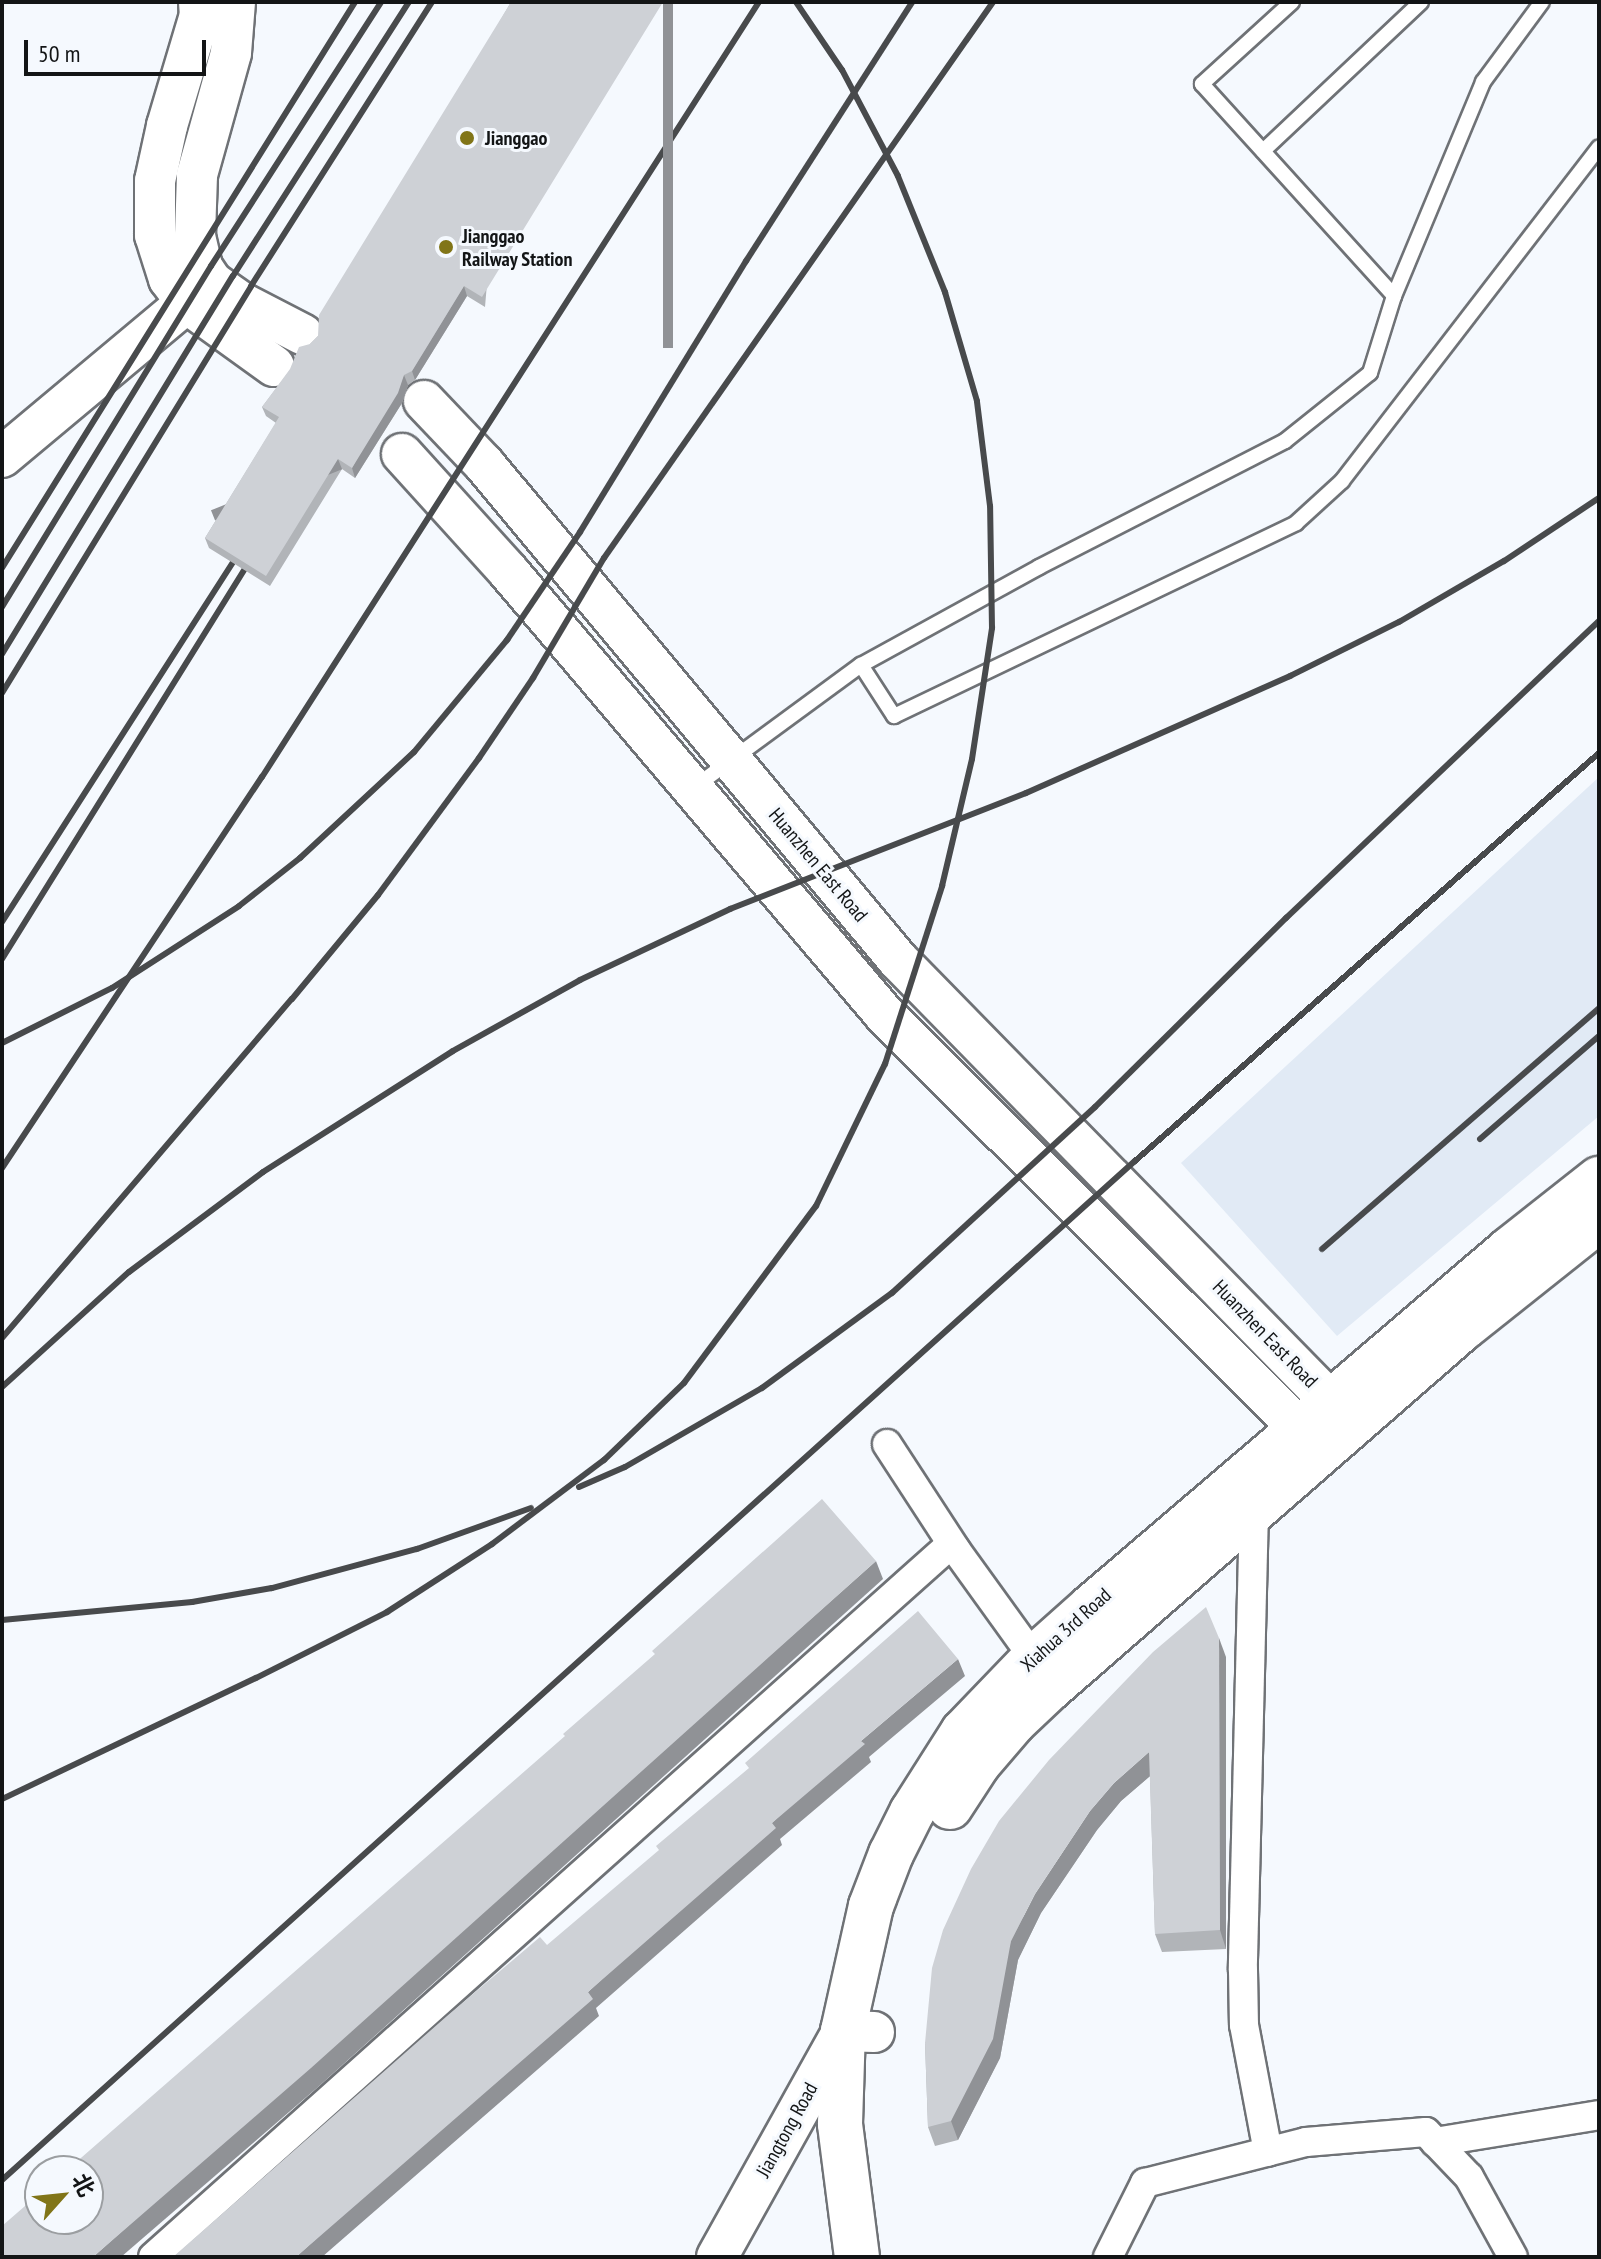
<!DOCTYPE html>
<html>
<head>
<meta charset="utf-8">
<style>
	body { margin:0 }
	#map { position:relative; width:1601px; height:2259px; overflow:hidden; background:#f5f9fe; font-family:"PT Sans Narrow","Noto Sans SC",sans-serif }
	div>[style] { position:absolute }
	.built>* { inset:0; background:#e1eaf5 }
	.roads { filter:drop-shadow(2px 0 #6f7276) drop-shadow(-2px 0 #6f7276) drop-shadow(0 2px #6f7276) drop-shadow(0 -2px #6f7276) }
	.lane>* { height:14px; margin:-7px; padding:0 7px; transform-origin:7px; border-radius:7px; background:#fff }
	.street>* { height:28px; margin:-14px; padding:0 14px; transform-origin:14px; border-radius:14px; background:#fff }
	.secondary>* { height:40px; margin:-20px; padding:0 20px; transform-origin:20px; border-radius:20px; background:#fff }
	.primary>* { height:44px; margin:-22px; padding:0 22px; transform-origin:22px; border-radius:22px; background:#fff }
	.rail>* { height:6px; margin:-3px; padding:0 3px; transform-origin:3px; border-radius:3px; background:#484a4c }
	.wall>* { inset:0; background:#b1b4b8 }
	.shaded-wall>* { inset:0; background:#909296; transform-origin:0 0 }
	.building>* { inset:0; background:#ced1d6 }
	.dots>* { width:22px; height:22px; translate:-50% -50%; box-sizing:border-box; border:4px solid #f5f9fe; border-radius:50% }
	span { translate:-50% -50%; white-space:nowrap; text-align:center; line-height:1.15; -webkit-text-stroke:6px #f5f9fe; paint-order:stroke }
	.poi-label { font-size:20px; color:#131516; font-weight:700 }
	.left { translate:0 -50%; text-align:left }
	.street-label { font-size:20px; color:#131516 }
	.frame { position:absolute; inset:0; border:4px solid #131516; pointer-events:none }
	.north { position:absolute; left:24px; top:2155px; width:80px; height:80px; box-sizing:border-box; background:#f5f9fe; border:2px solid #9b9ea1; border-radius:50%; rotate:63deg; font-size:22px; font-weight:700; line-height:32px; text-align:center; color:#131516 }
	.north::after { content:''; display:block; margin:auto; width:28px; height:36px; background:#817518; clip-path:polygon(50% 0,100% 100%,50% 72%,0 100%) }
	.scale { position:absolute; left:24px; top:40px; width:182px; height:36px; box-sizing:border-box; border:4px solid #131516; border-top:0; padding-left:10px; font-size:24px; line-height:28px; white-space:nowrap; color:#131516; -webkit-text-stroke:6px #f5f9fe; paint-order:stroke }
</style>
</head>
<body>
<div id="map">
	<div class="built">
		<i style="clip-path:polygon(1599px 777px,1599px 1116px,1337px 1336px,1181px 1163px)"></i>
	</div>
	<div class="roads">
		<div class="lane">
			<i style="left:1292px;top:2px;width:122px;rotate:137.7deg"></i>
			<i style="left:1202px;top:84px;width:286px;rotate:47.8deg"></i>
			<i style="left:1263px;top:151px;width:217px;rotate:-43.3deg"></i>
			<i style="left:861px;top:665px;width:61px;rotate:57.1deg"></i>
			<i style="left:894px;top:716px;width:446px;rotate:-25.6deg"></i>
			<i style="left:1296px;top:523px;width:62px;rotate:-42.4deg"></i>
			<i style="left:1342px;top:481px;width:421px;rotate:-52.4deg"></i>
			<i style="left:696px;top:786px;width:205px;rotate:-36.3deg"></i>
			<i style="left:861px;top:665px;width:203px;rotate:-28.8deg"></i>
			<i style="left:1039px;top:567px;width:276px;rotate:-27.1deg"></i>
			<i style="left:1285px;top:441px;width:109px;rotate:-38.7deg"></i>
			<i style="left:1370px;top:373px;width:81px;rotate:-72.7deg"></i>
			<i style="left:1394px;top:296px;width:232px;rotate:-67.4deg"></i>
			<i style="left:1483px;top:82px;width:99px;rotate:-53.6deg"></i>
		</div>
		<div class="street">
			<i style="left:887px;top:1444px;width:126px;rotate:56.9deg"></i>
			<i style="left:956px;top:1550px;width:133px;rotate:54.2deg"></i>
			<i style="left:1254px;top:1510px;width:460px;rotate:91.4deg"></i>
			<i style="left:1243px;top:1970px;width:55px;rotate:89deg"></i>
			<i style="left:1244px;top:2025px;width:129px;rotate:79.3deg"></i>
			<i style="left:1435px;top:2142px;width:166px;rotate:-9.3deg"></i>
			<i style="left:153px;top:2257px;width:1070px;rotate:-41.78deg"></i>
			<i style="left:1108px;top:2257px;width:83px;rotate:-63.4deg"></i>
			<i style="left:1145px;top:2183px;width:166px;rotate:-14.3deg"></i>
			<i style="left:1306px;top:2142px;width:120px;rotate:-4.8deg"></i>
			<i style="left:1426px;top:2132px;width:62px;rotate:46.3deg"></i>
			<i style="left:1469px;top:2177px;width:91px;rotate:61.2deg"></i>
		</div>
		<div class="secondary">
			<i style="left:199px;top:2px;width:13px;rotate:86deg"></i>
			<i style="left:200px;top:15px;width:116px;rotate:106.6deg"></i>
			<i style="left:167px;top:126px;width:56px;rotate:102.3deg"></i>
			<i style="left:155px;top:181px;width:54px;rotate:90deg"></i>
			<i style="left:155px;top:235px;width:46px;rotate:72.3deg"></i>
			<i style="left:169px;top:279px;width:31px;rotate:53deg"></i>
			<i style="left:188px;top:304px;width:106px;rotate:35.8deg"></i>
			<i style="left:235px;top:2px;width:51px;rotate:94.5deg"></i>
			<i style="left:231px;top:53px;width:127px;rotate:105.6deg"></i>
			<i style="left:197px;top:175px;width:61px;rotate:91.9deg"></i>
			<i style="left:195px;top:236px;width:32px;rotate:77deg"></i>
			<i style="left:202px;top:267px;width:18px;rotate:56deg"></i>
			<i style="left:212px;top:282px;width:37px;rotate:35deg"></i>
			<i style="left:242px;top:303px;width:68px;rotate:27.3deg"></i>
			<i style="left:402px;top:454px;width:158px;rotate:47.8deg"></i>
			<i style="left:508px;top:571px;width:582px;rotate:49.67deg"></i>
			<i style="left:885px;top:1015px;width:588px;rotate:44.93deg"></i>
			<i style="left:1301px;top:1430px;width:38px;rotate:11deg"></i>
			<i style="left:1338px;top:1437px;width:36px;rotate:-101deg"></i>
			<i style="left:1331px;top:1402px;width:619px;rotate:-134.41deg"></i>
			<i style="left:898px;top:960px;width:646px;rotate:-129.85deg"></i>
			<i style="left:484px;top:464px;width:87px;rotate:-133.6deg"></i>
			<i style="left:2px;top:457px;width:268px;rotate:-39.9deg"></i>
			<i style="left:717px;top:2257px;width:259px;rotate:-60.9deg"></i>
			<i style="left:843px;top:2031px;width:31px;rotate:2deg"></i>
		</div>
		<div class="primary">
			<i style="left:950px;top:1807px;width:51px;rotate:-56.9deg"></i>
			<i style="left:978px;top:1764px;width:55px;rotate:-49.4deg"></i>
			<i style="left:1014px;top:1722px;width:48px;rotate:-43.3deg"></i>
			<i style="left:1049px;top:1689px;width:549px;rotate:-41.09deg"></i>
			<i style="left:1463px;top:1328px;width:174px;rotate:-38.5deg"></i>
			<i style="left:857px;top:2257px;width:134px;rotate:-97.3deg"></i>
			<i style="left:840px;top:2124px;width:93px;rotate:-88.2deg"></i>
			<i style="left:843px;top:2031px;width:128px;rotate:-77.4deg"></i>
			<i style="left:871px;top:1906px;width:56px;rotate:-69deg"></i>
			<i style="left:891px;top:1854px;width:47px;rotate:-63.4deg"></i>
			<i style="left:912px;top:1812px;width:95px;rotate:-57.5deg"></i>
			<i style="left:963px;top:1732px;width:103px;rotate:-46.2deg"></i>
			<i style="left:1034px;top:1658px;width:76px;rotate:-41.8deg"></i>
			<i style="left:1091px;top:1607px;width:550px;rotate:-40.5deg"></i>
			<i style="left:1509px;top:1250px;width:115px;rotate:-38.3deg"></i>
		</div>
	</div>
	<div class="rail">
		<i style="left:2px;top:568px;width:667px;rotate:-58.05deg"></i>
		<i style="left:2px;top:607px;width:400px;rotate:-58.5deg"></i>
		<i style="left:211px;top:266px;width:314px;rotate:-57.2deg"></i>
		<i style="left:2px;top:654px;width:443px;rotate:-58.6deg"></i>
		<i style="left:233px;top:276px;width:326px;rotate:-57.3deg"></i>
		<i style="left:2px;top:693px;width:477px;rotate:-58.5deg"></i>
		<i style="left:251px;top:286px;width:337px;rotate:-57.5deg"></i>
		<i style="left:2px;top:922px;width:448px;rotate:-57.3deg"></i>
		<i style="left:2px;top:959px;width:482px;rotate:-58.1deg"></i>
		<i style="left:2px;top:1043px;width:123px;rotate:-26.6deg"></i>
		<i style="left:112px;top:988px;width:151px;rotate:-32.8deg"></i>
		<i style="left:239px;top:906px;width:78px;rotate:-38.2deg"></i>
		<i style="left:300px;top:858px;width:156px;rotate:-42.9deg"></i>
		<i style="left:414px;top:752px;width:146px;rotate:-50.3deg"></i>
		<i style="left:507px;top:640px;width:130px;rotate:-55.9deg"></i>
		<i style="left:580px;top:532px;width:318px;rotate:-58.5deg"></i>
		<i style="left:746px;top:261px;width:308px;rotate:-57.3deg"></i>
		<i style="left:1480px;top:1139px;width:157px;rotate:-40.9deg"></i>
		<i style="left:2px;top:1168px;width:470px;rotate:-56.4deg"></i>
		<i style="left:262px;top:777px;width:921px;rotate:-57.33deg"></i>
		<i style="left:1322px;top:1249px;width:367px;rotate:-41deg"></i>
		<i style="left:2px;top:1338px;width:446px;rotate:-49.5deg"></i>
		<i style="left:292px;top:999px;width:135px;rotate:-50.4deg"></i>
		<i style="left:378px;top:895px;width:170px;rotate:-53.6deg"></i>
		<i style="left:479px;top:758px;width:97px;rotate:-56deg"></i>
		<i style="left:533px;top:678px;width:139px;rotate:-59.4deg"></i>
		<i style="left:604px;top:558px;width:679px;rotate:-55.02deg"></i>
		<i style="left:2px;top:1387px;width:171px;rotate:-42.2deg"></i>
		<i style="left:129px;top:1272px;width:167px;rotate:-36.7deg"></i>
		<i style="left:263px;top:1172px;width:225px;rotate:-32.5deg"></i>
		<i style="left:453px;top:1051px;width:145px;rotate:-29.2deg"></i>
		<i style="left:580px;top:980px;width:166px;rotate:-25.3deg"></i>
		<i style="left:730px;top:909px;width:318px;rotate:-21.4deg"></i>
		<i style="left:1026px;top:793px;width:289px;rotate:-23.9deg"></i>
		<i style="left:1290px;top:676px;width:122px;rotate:-26.4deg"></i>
		<i style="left:1399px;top:622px;width:121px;rotate:-30.2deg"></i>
		<i style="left:1504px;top:561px;width:114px;rotate:-33.6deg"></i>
		<i style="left:579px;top:1487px;width:50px;rotate:-23.5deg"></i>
		<i style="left:625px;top:1467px;width:158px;rotate:-30deg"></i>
		<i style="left:762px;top:1388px;width:161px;rotate:-36.2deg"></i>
		<i style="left:892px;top:1293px;width:275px;rotate:-42.5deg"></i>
		<i style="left:1095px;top:1107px;width:269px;rotate:-44.7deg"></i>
		<i style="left:1286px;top:918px;width:431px;rotate:-43.5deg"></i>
		<i style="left:2px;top:1620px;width:191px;rotate:-5.4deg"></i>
		<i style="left:192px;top:1602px;width:81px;rotate:-9.9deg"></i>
		<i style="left:272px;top:1588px;width:150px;rotate:-15.1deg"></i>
		<i style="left:417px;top:1549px;width:121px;rotate:-19.8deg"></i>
		<i style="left:2px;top:1799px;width:281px;rotate:-25.5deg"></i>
		<i style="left:256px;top:1678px;width:147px;rotate:-26.7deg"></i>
		<i style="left:387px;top:1612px;width:125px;rotate:-32.9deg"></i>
		<i style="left:492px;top:1544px;width:140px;rotate:-36.9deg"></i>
		<i style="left:604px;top:1460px;width:111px;rotate:-43.9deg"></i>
		<i style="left:684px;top:1383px;width:221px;rotate:-53.3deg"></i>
		<i style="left:816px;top:1206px;width:158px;rotate:-64.1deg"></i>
		<i style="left:885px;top:1064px;width:187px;rotate:-72.2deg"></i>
		<i style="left:942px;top:886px;width:130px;rotate:-76.7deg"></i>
		<i style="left:972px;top:759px;width:133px;rotate:-81.3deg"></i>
		<i style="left:992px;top:628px;width:122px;rotate:-90.9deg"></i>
		<i style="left:990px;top:506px;width:106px;rotate:-97.1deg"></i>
		<i style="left:977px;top:401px;width:114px;rotate:-106.4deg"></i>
		<i style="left:945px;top:292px;width:125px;rotate:-112.1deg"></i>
		<i style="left:898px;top:176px;width:120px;rotate:-117.8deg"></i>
		<i style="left:842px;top:70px;width:82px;rotate:-124.1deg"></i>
		<i style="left:2px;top:2180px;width:1524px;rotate:-41.97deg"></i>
		<i style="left:1135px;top:1161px;width:618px;rotate:-41.33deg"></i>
	</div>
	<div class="wall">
		<i style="clip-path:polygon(511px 2px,485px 307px,467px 296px,415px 380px,408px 385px,402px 403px,355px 478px,342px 469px,270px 586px,209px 548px,205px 538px,276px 423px,266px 416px,262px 407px,310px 344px,318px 336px)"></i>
		<i style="clip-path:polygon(1226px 1657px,1226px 1949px,1162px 1952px,1155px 1934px,1150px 1776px,1121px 1801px,1097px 1830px,1041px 1913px,1018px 1960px,1000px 2058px,958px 2140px,935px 2146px,928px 2127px,925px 2043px)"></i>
	</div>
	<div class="shaded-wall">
		<i style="left:663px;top:2px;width:10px;height:346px"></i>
		<i style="clip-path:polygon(464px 286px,467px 296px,415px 380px,412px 371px)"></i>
		<i style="clip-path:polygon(404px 375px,408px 385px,402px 403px,355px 478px,352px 468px)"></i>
		<i style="left:338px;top:459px;width:11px;height:137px;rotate:68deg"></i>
		<i style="clip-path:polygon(876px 1561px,883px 1579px,318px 2087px,121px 2257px,93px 2257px)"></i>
		<i style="clip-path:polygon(1219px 1638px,1226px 1657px,1226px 1949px,1220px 1930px)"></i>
		<i style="clip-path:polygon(958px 1659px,965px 1676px,869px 1757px,871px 1762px,780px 1839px,782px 1845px,596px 2008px,599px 2016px,322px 2257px,296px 2257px,588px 1992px,861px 1741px)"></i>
		<i style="clip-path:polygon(1149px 1752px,1156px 1771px,1121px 1801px,1097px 1830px,1041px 1913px,1018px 1960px,1000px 2058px,958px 2140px,951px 2121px,1011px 1941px,1035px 1894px,1090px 1811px,1114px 1783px)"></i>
	</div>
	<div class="building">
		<i style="clip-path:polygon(511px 2px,663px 2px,482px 297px,464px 286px,412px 371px,404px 375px,398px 393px,352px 468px,338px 459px,266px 576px,205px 538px,279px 417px,262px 407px,290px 369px,299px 347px,310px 344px,318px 336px,319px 315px)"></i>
		<i style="clip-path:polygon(822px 1499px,876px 1561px,311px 2068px,93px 2257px,2px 2257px,2px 2226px,40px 2193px,40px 2219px,88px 2219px,88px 2171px,66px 2171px,565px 1736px,563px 1734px,655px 1654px,652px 1651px)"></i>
		<i style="clip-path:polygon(1206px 1607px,1219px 1638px,1220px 1930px,1155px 1934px,1149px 1752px,1114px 1783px,1090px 1811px,1035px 1894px,1011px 1941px,993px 2039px,951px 2121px,928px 2127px,925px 2043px,932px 1968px,943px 1930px,971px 1869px,999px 1821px,1049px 1760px,1153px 1652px)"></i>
		<i style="clip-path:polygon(918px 1611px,958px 1659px,861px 1741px,865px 1744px,772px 1823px,776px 1828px,588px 1992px,593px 1999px,296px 2257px,173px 2257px,447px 2016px,540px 1937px,547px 1945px,659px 1850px,656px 1846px,749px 1768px,745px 1763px)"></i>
	</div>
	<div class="dots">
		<i style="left:467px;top:138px;background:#817518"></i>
		<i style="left:446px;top:247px;background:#817518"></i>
	</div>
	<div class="poi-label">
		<span class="left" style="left:485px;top:138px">Jianggao</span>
		<span class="left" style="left:462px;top:248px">Jianggao<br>Railway Station</span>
	</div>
	<div class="street-label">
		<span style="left:818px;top:865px;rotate:50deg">Huanzhen East Road</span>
		<span style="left:1265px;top:1334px;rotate:46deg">Huanzhen East Road</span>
		<span style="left:1066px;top:1630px;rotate:-42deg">Xiahua 3rd Road</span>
		<span style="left:787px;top:2130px;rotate:-61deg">Jiangtong Road</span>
	</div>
	<div class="frame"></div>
	<div class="north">北</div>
	<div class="scale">50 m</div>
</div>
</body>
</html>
